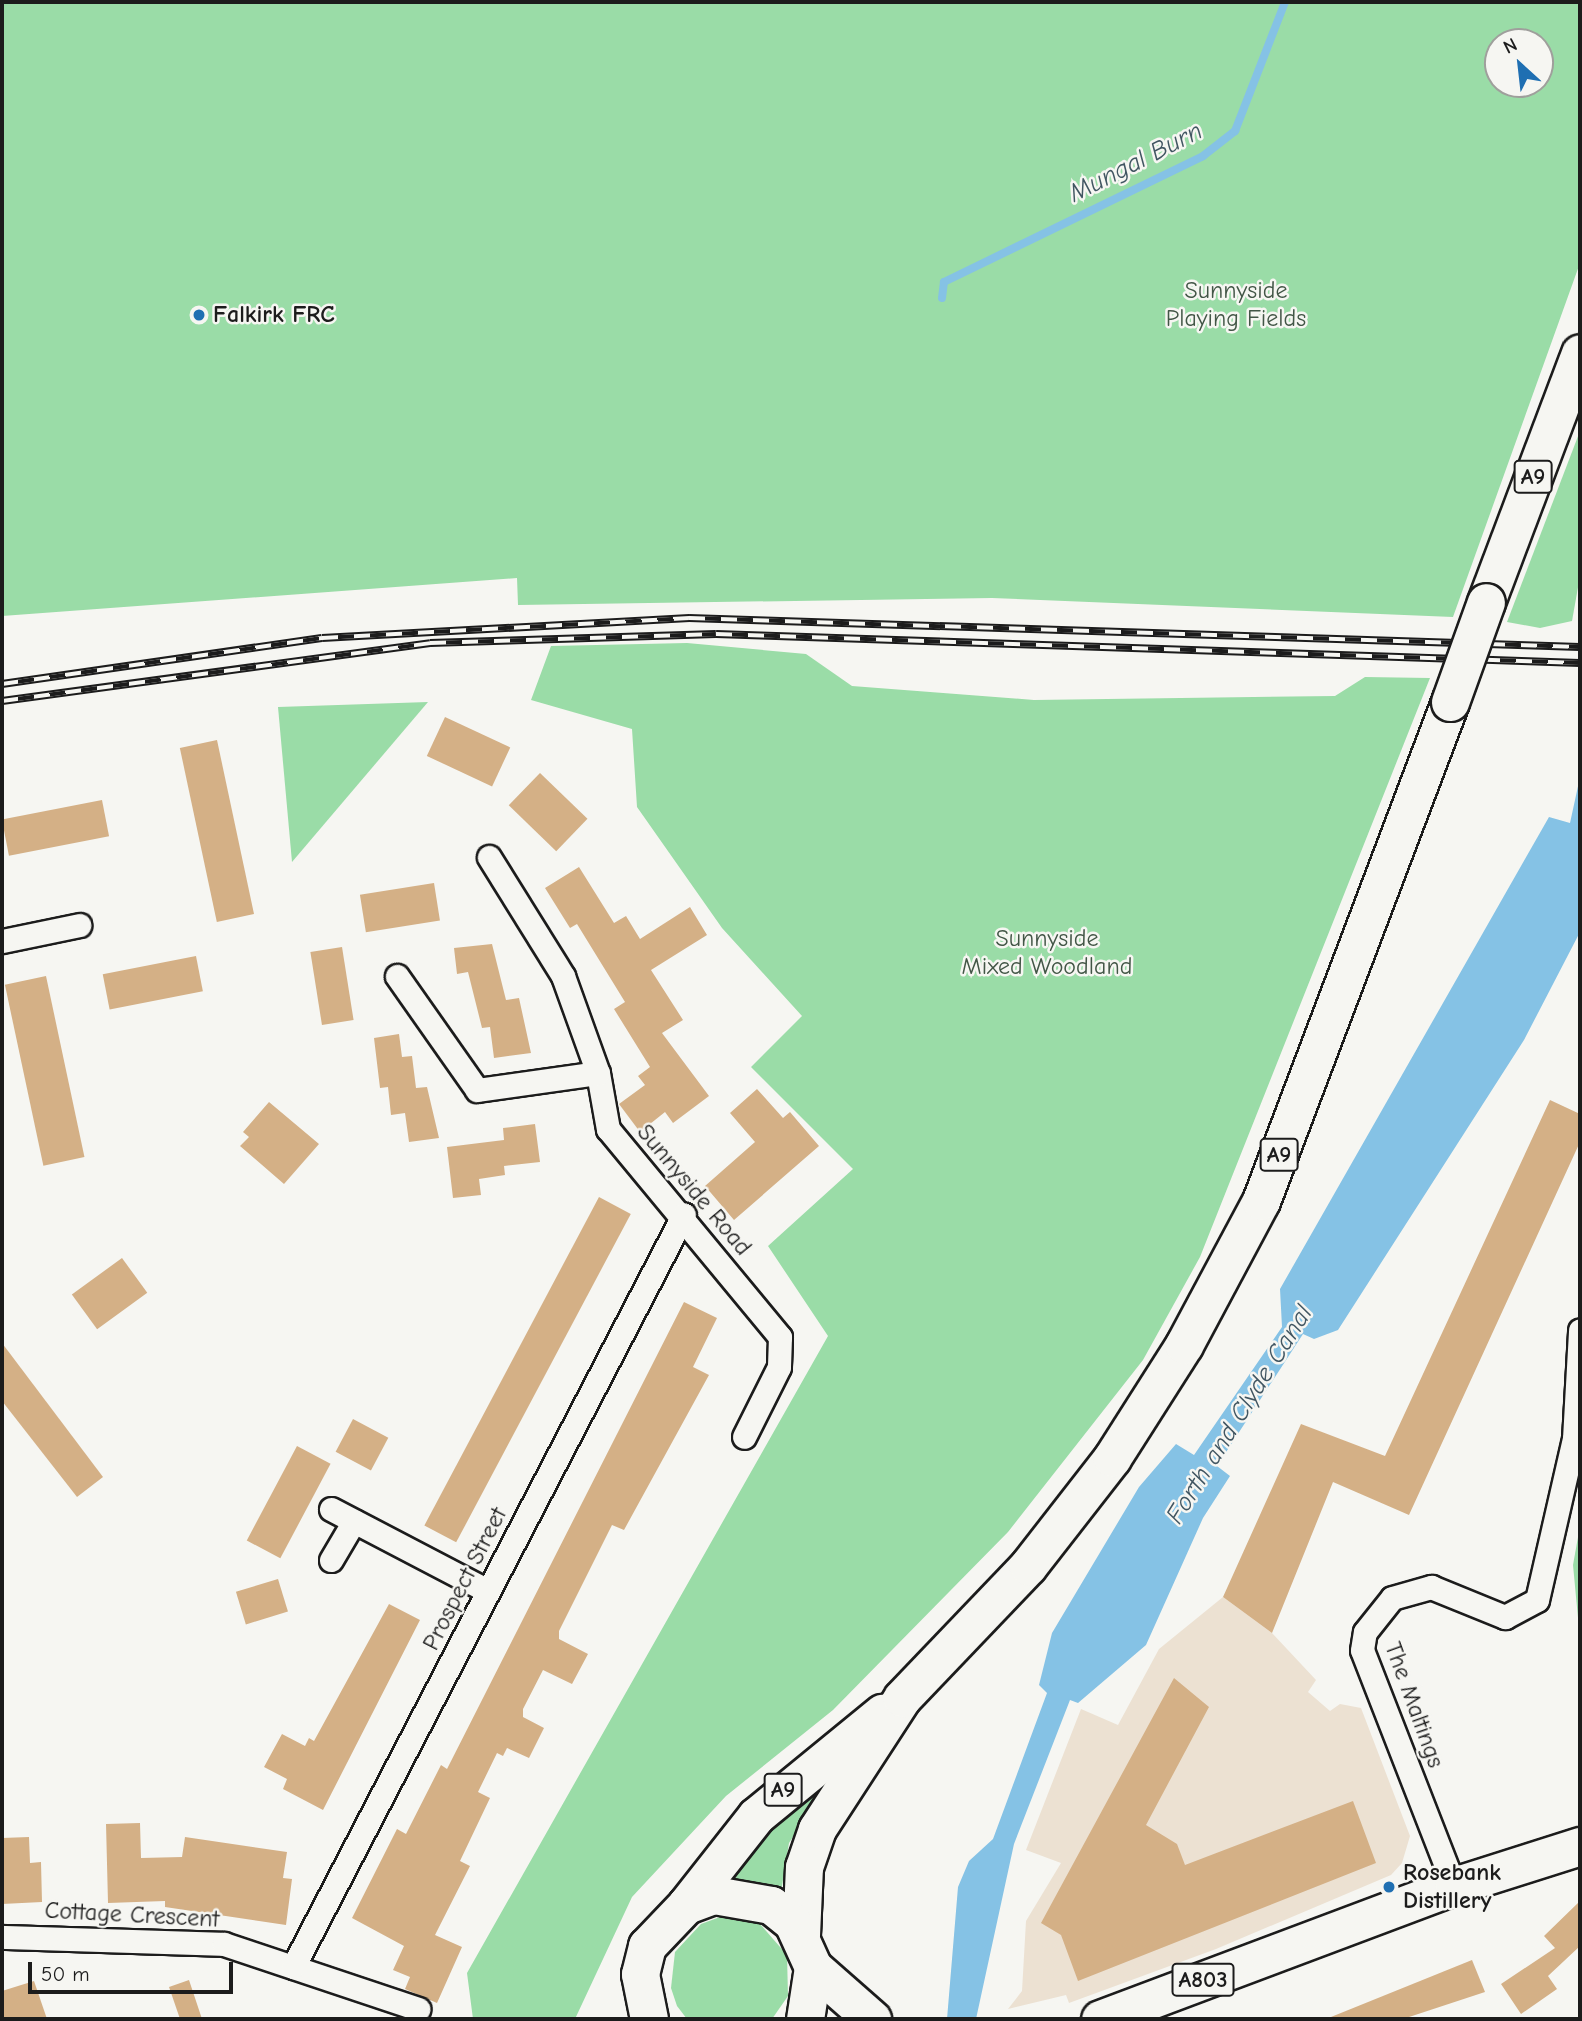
<!DOCTYPE html>
<html>
<head>
<meta charset="utf-8">
<style>
	body { margin:0 }
	#map { position:relative; width:1582px; height:2021px; overflow:hidden; background:#f6f6f2; font-family:"Comic Neue",sans-serif }
	div>[style] { position:absolute }
	.built>* { inset:0; background:#ece1d2 }
	.green>* { inset:0; background:#9adca7 }
	.water>* { inset:0; background:#85c2e5 }
	.stream>* { height:8px; margin:-4px; padding:0 4px; transform-origin:4px; border-radius:4px; background:#85c2e5 }
	.building>* { inset:0; background:#d4b086; transform-origin:0 0 }
	.roads { filter:drop-shadow(2px 0 #1c1c1c) drop-shadow(-2px 0 #1c1c1c) drop-shadow(0 2px #1c1c1c) drop-shadow(0 -2px #1c1c1c) }
	.minor>* { height:23px; margin:-11.5px; padding:0 11.5px; transform-origin:11.5px; border-radius:11.5px; background:#f6f6f2 }
	.primary>* { height:37px; margin:-18.5px; padding:0 18.5px; transform-origin:18.5px; border-radius:18.5px; background:#f6f6f2 }
	.rail>* { height:8px; margin-top:-4px; transform-origin:0; background:repeating-linear-gradient(90deg,#f6f6f2 0 16px,#1c1c1c 0 32px); box-sizing:border-box; border-block:2px solid #1c1c1c }
	.bridges { filter:drop-shadow(2px 0 #1c1c1c) drop-shadow(-2px 0 #1c1c1c) drop-shadow(0 2px #1c1c1c) drop-shadow(0 -2px #1c1c1c) }
	.primary-bridge>* { height:37px; margin:-18.5px; padding:0 18.5px; transform-origin:18.5px; border-radius:18.5px; background:#f6f6f2 }
	.dots>* { width:19px; height:19px; translate:-50% -50%; box-sizing:border-box; border:4px solid #f6f6f2; border-radius:50% }
	span { translate:-50% -50%; white-space:nowrap; text-align:center; line-height:1.15; -webkit-text-stroke:5px #f6f6f2; paint-order:stroke }
	.shield-label span { padding:2px 5px; background:#f6f6f2; border:2px solid; border-radius:5px; -webkit-text-stroke-width:0 }
	.shield-label { font-size:23px; color:#1c1c1c; font-weight:700 }
	.park-label { font-size:24px; color:#425646 }
	.poi-label { font-size:24px; color:#1c1c1c; font-weight:700 }
	.left { translate:0 -50%; text-align:left }
	.street-label { font-size:24px; color:#1c1c1c }
	.water-label { font-size:26px; color:#415662; font-style:italic }
	.frame { position:absolute; inset:0; border:4px solid #1c1c1c; pointer-events:none }
	.north { position:absolute; left:1484px; top:28px; width:70px; height:70px; box-sizing:border-box; background:#f6f6f2; border:2px solid #9f9f9c; border-radius:50%; rotate:333deg; font-size:19px; font-weight:700; line-height:28px; text-align:center; color:#1c1c1c }
	.north::after { content:''; display:block; margin:auto; width:24px; height:32px; background:#1f6fb2; clip-path:polygon(50% 0,100% 100%,50% 72%,0 100%) }
	.scale { position:absolute; left:28px; top:1962px; width:205px; height:32px; box-sizing:border-box; border:4px solid #1c1c1c; border-top:0; padding-left:9px; font-size:21px; line-height:24px; white-space:nowrap; color:#1c1c1c; -webkit-text-stroke:5px #f6f6f2; paint-order:stroke }
</style>
</head>
<body>
<div id="map">
	<div class="built">
		<i style="clip-path:polygon(1223px 1597px,1272px 1633px,1316px 1680px,1308px 1692px,1330px 1711px,1340px 1704px,1361px 1708px,1410px 1836px,1402px 1863px,1391px 1875px,1216px 1949px,1069px 2003px,1066px 1995px,1008px 2009px,1022px 1991px,1026px 1921px,1061px 1863px,1026px 1850px,1081px 1709px,1118px 1725px,1159px 1649px)"></i>
	</div>
	<div class="green">
		<i style="clip-path:polygon(evenodd,2px 2px,1580px 2px,1580px 263px,1453px 617px,992px 598px,518px 605px,517px 578px,2px 616px,2px 2px,1540px 42px,1540px 84px,1498px 84px,1498px 42px,1540px 42px)"></i>
		<i style="clip-path:polygon(1580px 431px,1580px 576px,1572px 621px,1540px 628px,1507px 622px)"></i>
		<i style="clip-path:polygon(687px 643px,806px 654px,852px 686px,1034px 700px,1335px 696px,1365px 677px,1430px 678px,1200px 1257px,1143px 1360px,1008px 1532px,833px 1710px,726px 1796px,632px 1897px,575px 2019px,473px 2019px,467px 1973px,828px 1336px,768px 1246px,853px 1169px,751px 1067px,802px 1016px,722px 928px,637px 807px,632px 729px,531px 700px,551px 646px)"></i>
		<i style="clip-path:polygon(428px 702px,292px 862px,278px 707px)"></i>
		<i style="clip-path:polygon(1580px 1526px,1580px 1639px,1573px 1565px)"></i>
		<i style="clip-path:polygon(836px 1770px,789px 1843px,781px 1892px,734px 1880px,749px 1847px)"></i>
		<i style="clip-path:polygon(720px 1917px,760px 1924px,787px 1955px,788px 1996px,772px 2019px,687px 2019px,677px 2006px,671px 1988px,675px 1952px,701px 1924px)"></i>
	</div>
	<div class="water">
		<i style="clip-path:polygon(1580px 777px,1580px 932px,1524px 1040px,1338px 1330px,1314px 1339px,1303px 1334px,1217px 1466px,1230px 1476px,1203px 1518px,1146px 1645px,1078px 1703px,1070px 1700px,1014px 1844px,976px 2019px,947px 2019px,958px 1887px,969px 1861px,993px 1839px,1047px 1693px,1039px 1685px,1052px 1633px,1139px 1487px,1176px 1444px,1194px 1455px,1282px 1327px,1280px 1289px,1549px 817px,1570px 823px)"></i>
	</div>
	<div class="stream">
		<i style="left:942px;top:298px;width:16px;rotate:-83deg"></i>
		<i style="left:944px;top:282px;width:288px;rotate:-25.9deg"></i>
		<i style="left:1203px;top:156px;width:41px;rotate:-38deg"></i>
		<i style="left:1235px;top:131px;width:138px;rotate:-68.8deg"></i>
	</div>
	<div class="building">
		<i style="left:445px;top:717px;width:72px;height:43px;rotate:25deg"></i>
		<i style="left:217px;top:740px;width:178px;height:38px;rotate:78deg"></i>
		<i style="left:540px;top:773px;width:66px;height:45px;rotate:44deg"></i>
		<i style="left:102px;top:800px;width:37px;height:102px;rotate:79deg"></i>
		<i style="clip-path:polygon(579px 867px,614px 923px,626px 916px,640px 939px,690px 907px,707px 935px,651px 970px,683px 1020px,662px 1033px,709px 1096px,673px 1123px,665px 1112px,640px 1132px,619px 1104px,645px 1085px,638px 1076px,650px 1067px,614px 1009px,625px 1002px,577px 924px,570px 928px,545px 888px)"></i>
		<i style="left:434px;top:883px;width:38px;height:75px;rotate:81deg"></i>
		<i style="clip-path:polygon(492px 944px,506px 1000px,519px 998px,531px 1053px,494px 1058px,490px 1027px,482px 1028px,468px 972px,457px 974px,454px 948px)"></i>
		<i style="left:342px;top:947px;width:74px;height:32px;rotate:81deg"></i>
		<i style="left:196px;top:956px;width:36px;height:95px;rotate:79deg"></i>
		<i style="left:46px;top:976px;width:185px;height:42px;rotate:78deg"></i>
		<i style="clip-path:polygon(399px 1034px,402px 1057px,412px 1056px,416px 1088px,427px 1087px,439px 1138px,409px 1142px,405px 1113px,391px 1115px,388px 1087px,380px 1088px,374px 1038px)"></i>
		<i style="clip-path:polygon(757px 1089px,783px 1118px,790px 1112px,819px 1146px,734px 1220px,705px 1186px,755px 1142px,730px 1113px)"></i>
		<i style="clip-path:polygon(1550px 1100px,1580px 1114px,1580px 1142px,1409px 1515px,1333px 1482px,1272px 1633px,1223px 1597px,1301px 1424px,1385px 1456px)"></i>
		<i style="clip-path:polygon(269px 1102px,319px 1144px,284px 1184px,240px 1146px,249px 1137px,243px 1132px)"></i>
		<i style="clip-path:polygon(535px 1124px,540px 1162px,504px 1166px,505px 1175px,479px 1179px,481px 1195px,453px 1198px,447px 1147px,504px 1140px,503px 1128px)"></i>
		<i style="left:599px;top:1197px;width:36px;height:372px;rotate:28deg"></i>
		<i style="left:122px;top:1258px;width:43px;height:62px;rotate:54deg"></i>
		<i style="clip-path:polygon(684px 1302px,717px 1318px,693px 1367px,709px 1375px,624px 1530px,612px 1525px,559px 1631px,559px 1639px,588px 1654px,572px 1684px,543px 1670px,523px 1709px,523px 1717px,544px 1728px,529px 1758px,507px 1748px,503px 1756px,497px 1753px,478px 1792px,490px 1798px,460px 1861px,470px 1866px,435px 1935px,462px 1947px,437px 2003px,405px 1989px,410px 1977px,393px 1970px,404px 1946px,352px 1918px,397px 1829px,406px 1834px,441px 1765px,447px 1769px)"></i>
		<i style="clip-path:polygon(2px 1343px,103px 1477px,77px 1497px,2px 1401px)"></i>
		<i style="left:353px;top:1419px;width:40px;height:37px;rotate:28deg"></i>
		<i style="left:297px;top:1446px;width:38px;height:107px;rotate:28deg"></i>
		<i style="left:278px;top:1579px;width:34px;height:44px;rotate:73deg"></i>
		<i style="clip-path:polygon(389px 1604px,420px 1620px,323px 1810px,283px 1789px,287px 1779px,264px 1767px,282px 1734px,305px 1746px,309px 1738px,314px 1741px)"></i>
		<i style="clip-path:polygon(1174px 1678px,1209px 1707px,1146px 1825px,1177px 1844px,1185px 1865px,1353px 1801px,1376px 1863px,1078px 1981px,1061px 1935px,1041px 1923px)"></i>
		<i style="clip-path:polygon(140px 1823px,141px 1858px,182px 1857px,185px 1837px,287px 1852px,283px 1878px,292px 1879px,286px 1925px,165px 1907px,165px 1901px,108px 1903px,106px 1824px)"></i>
		<i style="clip-path:polygon(29px 1837px,30px 1863px,41px 1862px,42px 1902px,2px 1904px,2px 1838px)"></i>
		<i style="clip-path:polygon(1580px 1901px,1580px 1946px,1548px 1976px,1557px 1989px,1521px 2014px,1501px 1984px,1555px 1948px,1544px 1936px)"></i>
		<i style="clip-path:polygon(1472px 1960px,1485px 1992px,1403px 2019px,1326px 2019px)"></i>
		<i style="clip-path:polygon(189px 1980px,202px 2019px,180px 2019px,169px 1987px)"></i>
		<i style="clip-path:polygon(34px 1981px,47px 2019px,2px 2019px,2px 1991px)"></i>
	</div>
	<div class="roads">
		<div class="minor">
			<i style="left:489px;top:857px;width:140px;rotate:58.1deg"></i>
			<i style="left:563px;top:976px;width:103px;rotate:70.2deg"></i>
			<i style="left:598px;top:1073px;width:57px;rotate:79.9deg"></i>
			<i style="left:608px;top:1129px;width:270px;rotate:50.4deg"></i>
			<i style="left:780px;top:1337px;width:30px;rotate:92deg"></i>
			<i style="left:779px;top:1367px;width:78px;rotate:116.6deg"></i>
			<i style="left:2px;top:941px;width:79px;rotate:-11.7deg"></i>
			<i style="left:397px;top:976px;width:139px;rotate:54.9deg"></i>
			<i style="left:477px;top:1090px;width:122px;rotate:-8deg"></i>
			<i style="left:331px;top:1509px;width:177px;rotate:27.6deg"></i>
			<i style="left:331px;top:1560px;width:45px;rotate:-59.5deg"></i>
			<i style="left:1454px;top:1886px;width:253px;rotate:-111.3deg"></i>
			<i style="left:1362px;top:1650px;width:18px;rotate:-81deg"></i>
			<i style="left:1365px;top:1632px;width:43px;rotate:-51.5deg"></i>
			<i style="left:1392px;top:1598px;width:41px;rotate:-15.8deg"></i>
			<i style="left:1431px;top:1587px;width:80px;rotate:22.1deg"></i>
			<i style="left:1505px;top:1617px;width:36px;rotate:-28deg"></i>
			<i style="left:1537px;top:1600px;width:165px;rotate:-77.1deg"></i>
			<i style="left:1574px;top:1439px;width:109px;rotate:-86.8deg"></i>
			<i style="left:2px;top:1937px;width:222px;rotate:1.8deg"></i>
			<i style="left:224px;top:1944px;width:205px;rotate:18.5deg"></i>
			<i style="left:293px;top:1967px;width:848px;rotate:-62.56deg"></i>
		</div>
		<div class="primary">
			<i style="left:1486px;top:602px;width:266px;rotate:-69.3deg"></i>
			<i style="left:686px;top:1905px;width:113px;rotate:-51.8deg"></i>
			<i style="left:756px;top:1816px;width:163px;rotate:-39.3deg"></i>
			<i style="left:801px;top:1935px;width:68px;rotate:-87.5deg"></i>
			<i style="left:804px;top:1867px;width:40px;rotate:-71.1deg"></i>
			<i style="left:817px;top:1829px;width:156px;rotate:-57deg"></i>
			<i style="left:902px;top:1698px;width:182px;rotate:-46.3deg"></i>
			<i style="left:1028px;top:1566px;width:137px;rotate:-52.1deg"></i>
			<i style="left:1112px;top:1458px;width:134px;rotate:-57.5deg"></i>
			<i style="left:1184px;top:1345px;width:163px;rotate:-61.9deg"></i>
			<i style="left:1261px;top:1201px;width:534px;rotate:-69.26deg"></i>
			<i style="left:813px;top:1967px;width:79px;rotate:41.4deg"></i>
			<i style="left:649px;top:2019px;width:46px;rotate:-101.3deg"></i>
			<i style="left:640px;top:1974px;width:29px;rotate:-76deg"></i>
			<i style="left:647px;top:1946px;width:57px;rotate:-46.4deg"></i>
			<i style="left:686px;top:1905px;width:30px;rotate:-20deg"></i>
			<i style="left:714px;top:1895px;width:58px;rotate:10deg"></i>
			<i style="left:771px;top:1905px;width:28px;rotate:39deg"></i>
			<i style="left:793px;top:1923px;width:48px;rotate:65.6deg"></i>
			<i style="left:813px;top:1967px;width:53px;rotate:98.7deg"></i>
			<i style="left:1100px;top:2019px;width:378px;rotate:-20.6deg"></i>
			<i style="left:1454px;top:1886px;width:132px;rotate:-17.6deg"></i>
		</div>
	</div>
	<div class="rail">
		<i style="left:2px;top:684px;width:323px;rotate:-8.2deg"></i>
		<i style="left:322px;top:638px;width:368px;rotate:-3.1deg"></i>
		<i style="left:689px;top:618px;width:891px;rotate:1.86deg"></i>
		<i style="left:2px;top:701px;width:432px;rotate:-7.7deg"></i>
		<i style="left:430px;top:643px;width:286px;rotate:-1.8deg"></i>
		<i style="left:716px;top:634px;width:864px;rotate:1.92deg"></i>
	</div>
	<div class="bridges">
		<div class="primary-bridge">
			<i style="left:1450px;top:702px;width:106px;rotate:-70.2deg"></i>
		</div>
	</div>
	<div class="dots">
		<i style="left:199px;top:315px;background:#1f6fb2"></i>
		<i style="left:1389px;top:1887px;background:#1f6fb2"></i>
	</div>
	<div class="shield-label">
		<span style="left:1533px;top:477px">A9</span>
		<span style="left:1279px;top:1155px">A9</span>
		<span style="left:783px;top:1790px">A9</span>
		<span style="left:1203px;top:1980px">A803</span>
	</div>
	<div class="park-label">
		<span style="left:1236px;top:305px">Sunnyside<br>Playing Fields</span>
		<span style="left:1047px;top:953px">Sunnyside<br>Mixed Woodland</span>
	</div>
	<div class="poi-label">
		<span class="left" style="left:213px;top:315px">Falkirk FRC</span>
		<span class="left" style="left:1403px;top:1887px">Rosebank<br>Distillery</span>
	</div>
	<div class="street-label">
		<span style="left:694px;top:1190px;rotate:50deg">Sunnyside Road</span>
		<span style="left:465px;top:1579px;rotate:-63deg">Prospect Street</span>
		<span style="left:1414px;top:1705px;rotate:70deg">The Maltings</span>
		<span style="left:132px;top:1915px;rotate:3deg">Cottage Crescent</span>
	</div>
	<div class="water-label">
		<span style="left:1136px;top:163px;rotate:-27deg">Mungal Burn</span>
		<span style="left:1240px;top:1415px;rotate:-58deg">Forth and Clyde Canal</span>
	</div>
	<div class="frame"></div>
	<div class="north">N</div>
	<div class="scale">50 m</div>
</div>
</body>
</html>
